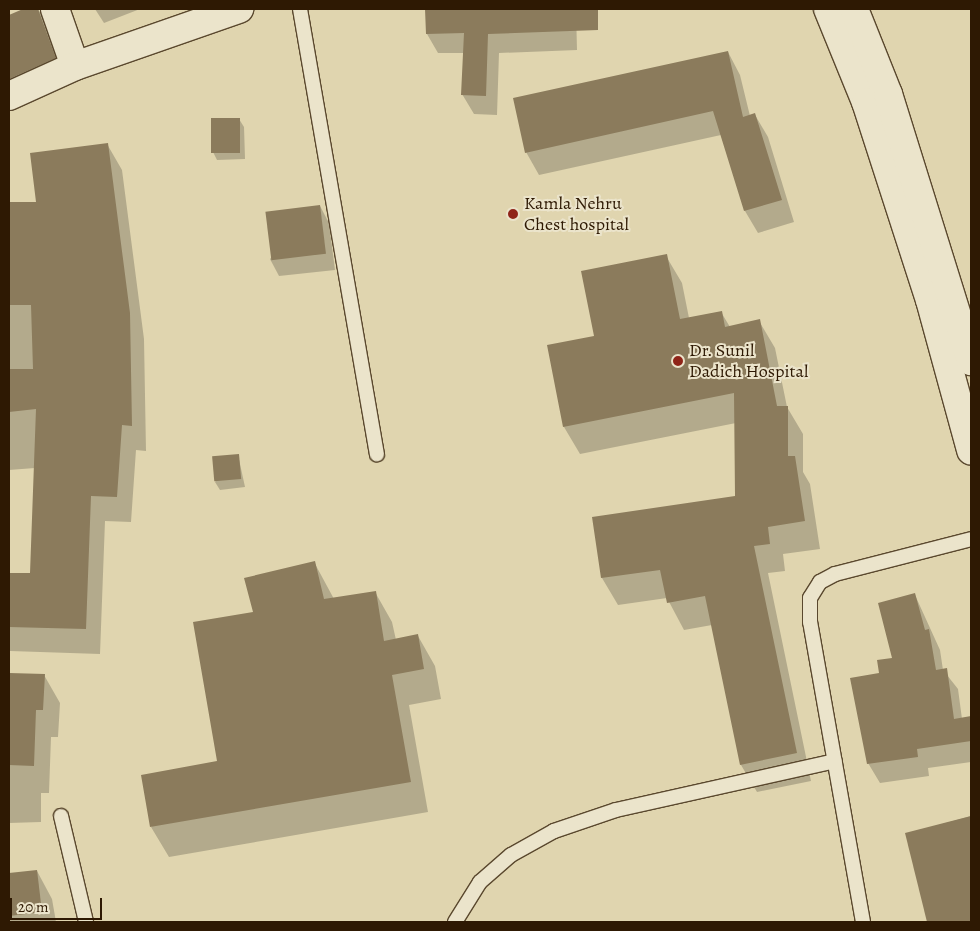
<!DOCTYPE html>
<html>
<head>
<meta charset="utf-8">
<style>
	body { margin:0 }
	#map { position:relative; width:980px; height:931px; overflow:hidden; background:#e0d5af; font-family:Alegreya,serif }
	div>[style] { position:absolute }
	.shadow>* { inset:0; background:#0003 }
	.building>* { inset:0; background:#8b7b5c; transform-origin:0 0 }
	.roads { filter:drop-shadow(1px 0 #5a482e) drop-shadow(-1px 0 #5a482e) drop-shadow(0 1px #5a482e) drop-shadow(0 -1px #5a482e) }
	.service>* { height:14px; margin:-7px; padding:0 7px; transform-origin:7px; border-radius:7px; background:#ebe4cb }
	.minor>* { height:28px; margin:-14px; padding:0 14px; transform-origin:14px; border-radius:14px; background:#ebe4cb }
	.tertiary>* { height:28px; margin:-14px; padding:0 14px; transform-origin:14px; border-radius:14px; background:#ebe4cb }
	.dots>* { width:14px; height:14px; translate:-50% -50%; box-sizing:border-box; border:2px solid #ebe4cb; border-radius:50% }
	span { translate:-50% -50%; white-space:nowrap; text-align:center; line-height:1.15; -webkit-text-stroke:4px #ebe4cb; paint-order:stroke }
	.poi-label { font-size:18px; color:#2e1903 }
	.left { translate:0 -50%; text-align:left }
	.frame { position:absolute; inset:0; border:10px solid #2e1903; pointer-events:none }
	.scale { position:absolute; left:10px; top:898px; width:92px; height:22px; box-sizing:border-box; border:2px solid #2e1903; border-top:0; padding-left:6px; font-size:15px; line-height:18px; white-space:nowrap; color:#2e1903; -webkit-text-stroke:4px #ebe4cb; paint-order:stroke }
</style>
</head>
<body>
<div id="map">
	<div class="shadow">
		<i style="clip-path:polygon(26px 9px,38px 9px,47px 24px,66px 78px,9px 104px,9px 16px)"></i>
		<i style="clip-path:polygon(95px 9px,140px 9px,104px 23px)"></i>
		<i style="clip-path:polygon(426px 9px,576px 9px,577px 50px,499px 53px,497px 115px,474px 114px,462px 94px,464px 53px,438px 53px,427px 34px)"></i>
		<i style="clip-path:polygon(728px 52px,740px 75px,750px 116px,755px 115px,768px 137px,794px 222px,758px 233px,745px 211px,721px 135px,539px 175px,526px 152px)"></i>
		<i style="clip-path:polygon(239px 119px,244px 127px,245px 159px,217px 160px,213px 152px)"></i>
		<i style="clip-path:polygon(107px 144px,122px 170px,144px 339px,146px 451px,136px 450px,131px 522px,105px 521px,100px 654px,10px 651px,9px 574px,31px 575px,35px 468px,9px 470px,9px 202px,37px 203px)"></i>
		<i style="clip-path:polygon(320px 206px,329px 223px,335px 270px,279px 276px,270px 259px)"></i>
		<i style="clip-path:polygon(666px 256px,682px 283px,689px 318px,721px 312px,730px 327px,759px 321px,775px 348px,787px 407px,803px 434px,803px 472px,810px 484px,820px 549px,783px 554px,785px 571px,768px 573px,811px 781px,757px 792px,741px 765px,712px 625px,684px 630px,667px 598px,618px 605px,602px 578px,594px 518px,737px 497px,736px 423px,580px 454px,564px 427px,548px 346px,595px 337px)"></i>
		<i style="clip-path:polygon(238px 455px,245px 487px,220px 490px,215px 482px)"></i>
		<i style="clip-path:polygon(314px 562px,334px 599px,375px 592px,392px 622px,396px 640px,418px 636px,435px 666px,441px 699px,409px 705px,428px 812px,169px 857px,151px 827px,219px 762px,254px 613px)"></i>
		<i style="clip-path:polygon(915px 595px,940px 650px,943px 670px,958px 689px,962px 719px,971px 717px,971px 762px,928px 768px,929px 776px,880px 783px,868px 763px,880px 674px,894px 659px)"></i>
		<i style="clip-path:polygon(9px 674px,44px 675px,60px 703px,58px 737px,51px 737px,49px 793px,41px 793px,41px 822px,9px 823px)"></i>
		<i style="clip-path:polygon(971px 816px,971px 922px,928px 922px,907px 834px)"></i>
		<i style="clip-path:polygon(37px 871px,52px 899px,56px 922px,9px 922px,9px 874px)"></i>
	</div>
	<div class="building">
		<i style="clip-path:polygon(23px 9px,38px 9px,56px 58px,9px 79px,9px 15px)"></i>
		<i style="clip-path:polygon(425px 9px,598px 9px,598px 30px,488px 34px,486px 96px,461px 95px,464px 33px,426px 34px)"></i>
		<i style="clip-path:polygon(728px 51px,743px 117px,755px 113px,782px 200px,744px 211px,713px 111px,525px 153px,513px 98px)"></i>
		<i style="left:211px;top:118px;width:29px;height:35px"></i>
		<i style="clip-path:polygon(108px 143px,130px 313px,132px 426px,122px 425px,117px 497px,91px 496px,86px 629px,9px 627px,9px 573px,30px 573px,36px 409px,9px 412px,9px 369px,33px 369px,31px 305px,9px 305px,9px 202px,36px 202px,30px 153px)"></i>
		<i style="left:320px;top:205px;width:49px;height:55px;rotate:83deg"></i>
		<i style="clip-path:polygon(667px 254px,680px 319px,722px 311px,725px 327px,760px 319px,777px 406px,788px 406px,788px 456px,795px 456px,805px 521px,768px 527px,770px 544px,754px 546px,797px 753px,740px 765px,705px 596px,667px 603px,660px 570px,601px 578px,592px 517px,735px 496px,734px 393px,563px 427px,547px 345px,594px 336px,581px 271px)"></i>
		<i style="left:239px;top:454px;width:25px;height:27px;rotate:85deg"></i>
		<i style="clip-path:polygon(315px 561px,324px 599px,376px 591px,384px 641px,418px 634px,424px 669px,392px 675px,411px 782px,150px 827px,141px 775px,217px 761px,193px 622px,253px 612px,244px 578px)"></i>
		<i style="clip-path:polygon(915px 593px,925px 630px,929px 629px,936px 670px,947px 668px,954px 719px,971px 716px,971px 741px,917px 749px,918px 757px,867px 764px,850px 678px,879px 673px,877px 660px,892px 658px,878px 603px)"></i>
		<i style="clip-path:polygon(9px 673px,45px 674px,43px 710px,36px 710px,34px 766px,9px 765px)"></i>
		<i style="clip-path:polygon(971px 816px,971px 922px,927px 922px,905px 833px)"></i>
		<i style="clip-path:polygon(37px 870px,42px 912px,9px 916px,9px 873px)"></i>
	</div>
	<div class="roads">
		<div class="service">
			<i style="left:300px;top:9px;width:452px;rotate:80.2deg"></i>
			<i style="left:61px;top:816px;width:109px;rotate:76.7deg"></i>
			<i style="left:455px;top:922px;width:47px;rotate:-58deg"></i>
			<i style="left:480px;top:882px;width:41px;rotate:-41.1deg"></i>
			<i style="left:511px;top:855px;width:49px;rotate:-29.2deg"></i>
			<i style="left:554px;top:831px;width:65px;rotate:-18.7deg"></i>
			<i style="left:616px;top:810px;width:224px;rotate:-12.6deg"></i>
			<i style="left:863px;top:922px;width:305px;rotate:-100deg"></i>
			<i style="left:810px;top:622px;width:24px;rotate:-90deg"></i>
			<i style="left:810px;top:598px;width:19px;rotate:-58deg"></i>
			<i style="left:820px;top:582px;width:17px;rotate:-28deg"></i>
			<i style="left:835px;top:574px;width:140px;rotate:-14.4deg"></i>
		</div>
		<div class="minor">
			<i style="left:55px;top:9px;width:60px;rotate:70.7deg"></i>
			<i style="left:9px;top:96px;width:72px;rotate:-24.4deg"></i>
			<i style="left:75px;top:66px;width:174px;rotate:-19.2deg"></i>
		</div>
		<div class="tertiary">
			<i style="left:828px;top:9px;width:100px;rotate:67.8deg"></i>
			<i style="left:866px;top:102px;width:208px;rotate:72.1deg"></i>
			<i style="left:930px;top:300px;width:156px;rotate:74.7deg"></i>
			<i style="left:854px;top:9px;width:92px;rotate:68.2deg"></i>
			<i style="left:888px;top:94px;width:280px;rotate:72.7deg"></i>
		</div>
	</div>
	<div class="dots">
		<i style="left:513px;top:214px;background:#8f2418"></i>
		<i style="left:678px;top:361px;background:#8f2418"></i>
	</div>
	<div class="poi-label">
		<span class="left" style="left:524px;top:214px">Kamla Nehru<br>Chest hospital</span>
		<span class="left" style="left:689px;top:361px">Dr. Sunil<br>Dadich Hospital</span>
	</div>
	<div class="frame"></div>
	<div class="scale">20 m</div>
</div>
</body>
</html>
